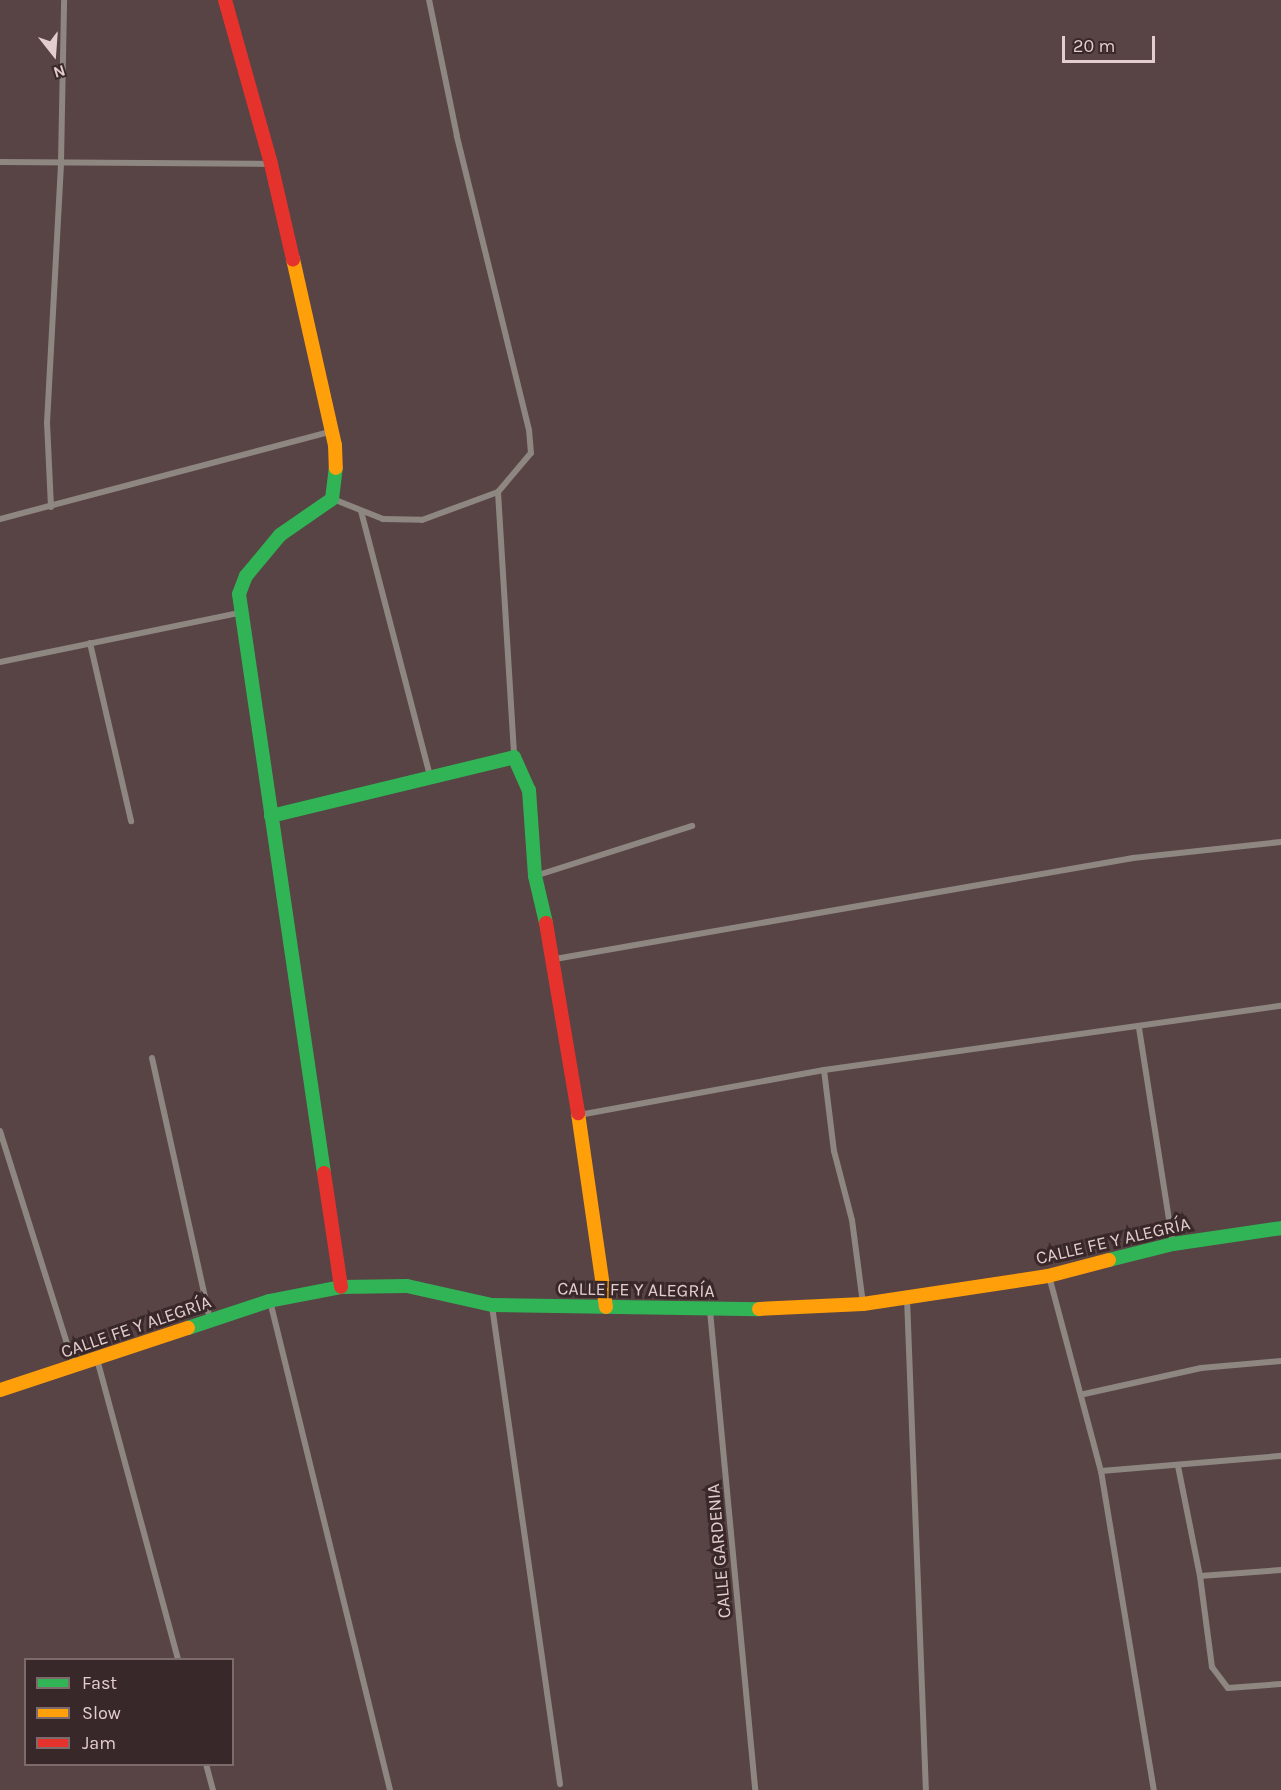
<!DOCTYPE html>
<html>
<head>
<meta charset="utf-8">
<style>
	body { margin:0 }
	#map { position:relative; width:1281px; height:1790px; overflow:hidden; background:#584345; font-family:Karla,sans-serif }
	div>[style] { position:absolute }
	.street>* { height:6px; margin:-3px; padding:0 3px; transform-origin:3px; border-radius:3px; background:#8e8680 }
	.fast>* { height:14px; margin:-7px; padding:0 7px; transform-origin:7px; border-radius:7px; background:#30b455 }
	.slow>* { height:14px; margin:-7px; padding:0 7px; transform-origin:7px; border-radius:7px; background:#ff9f0a }
	.jam>* { height:14px; margin:-7px; padding:0 7px; transform-origin:7px; border-radius:7px; background:#e5322d }
	span { translate:-50% -50%; white-space:nowrap; text-align:center; line-height:1.15; -webkit-text-stroke:6px #392829; paint-order:stroke }
	.street-label { font-size:18px; color:#e4cdce }
	.legend { position:absolute; left:24px; top:1658px; width:210px; height:108px; box-sizing:border-box; background:#392829; border:2px solid #7d6a6b; margin:0; padding:8px 10px; list-style:none; font-size:18px; color:#e4cdce }
	.legend li { display:flex; align-items:center; gap:12px; height:30px }
	.legend b { width:30px; border:2px solid #7d6a6b }
	.north { position:absolute; left:24px; top:24px; width:60px; height:60px; -webkit-text-stroke:4px #392829; paint-order:stroke; rotate:163deg; font-size:16px; font-weight:700; line-height:24px; text-align:center; color:#e4cdce }
	.north::after { content:''; display:block; margin:auto; width:21px; height:27px; background:#e4cdce; clip-path:polygon(50% 0,100% 100%,50% 72%,0 100%) }
	.scale { position:absolute; left:1062px; top:36px; width:93px; height:27px; box-sizing:border-box; border:3px solid #e4cdce; border-top:0; padding-left:8px; font-size:18px; line-height:21px; white-space:nowrap; color:#e4cdce; -webkit-text-stroke:4px #392829; paint-order:stroke }
</style>
</head>
<body>
<div id="map">
	<div class="street">
		<i style="left:0;top:162px;width:270px;rotate:0.4deg"></i>
		<i style="left:498px;top:492px;width:265px;rotate:86.5deg"></i>
		<i style="left:333px;top:499px;width:54px;rotate:21.8deg"></i>
		<i style="left:383px;top:519px;width:39px;rotate:1deg"></i>
		<i style="left:422px;top:520px;width:81px;rotate:-20.2deg"></i>
		<i style="left:498px;top:492px;width:51px;rotate:-49.8deg"></i>
		<i style="left:531px;top:453px;width:23px;rotate:-95deg"></i>
		<i style="left:529px;top:430px;width:303px;rotate:-103.8deg"></i>
		<i style="left:457px;top:136px;width:139px;rotate:-101.6deg"></i>
		<i style="left:51px;top:507px;width:84px;rotate:-92.7deg"></i>
		<i style="left:47px;top:423px;width:261px;rotate:-86.9deg"></i>
		<i style="left:61px;top:162px;width:162px;rotate:-88.9deg"></i>
		<i style="left:361px;top:511px;width:274px;rotate:75.4deg"></i>
		<i style="left:0;top:519px;width:341px;rotate:-14.8deg"></i>
		<i style="left:90px;top:643px;width:183px;rotate:77deg"></i>
		<i style="left:0;top:662px;width:243px;rotate:-11.6deg"></i>
		<i style="left:535px;top:876px;width:165px;rotate:-17.7deg"></i>
		<i style="left:555px;top:959px;width:587px;rotate:-9.91deg"></i>
		<i style="left:1133px;top:858px;width:149px;rotate:-6.2deg"></i>
		<i style="left:1139px;top:1028px;width:219px;rotate:81.1deg"></i>
		<i style="left:152px;top:1058px;width:268px;rotate:77.5deg"></i>
		<i style="left:824px;top:1070px;width:82px;rotate:83deg"></i>
		<i style="left:834px;top:1151px;width:71px;rotate:75.4deg"></i>
		<i style="left:852px;top:1220px;width:84px;rotate:82.5deg"></i>
		<i style="left:579px;top:1115px;width:249px;rotate:-10.4deg"></i>
		<i style="left:824px;top:1070px;width:461px;rotate:-8deg"></i>
		<i style="left:0;top:1131px;width:246px;rotate:72.5deg"></i>
		<i style="left:1049px;top:1276px;width:202px;rotate:75.1deg"></i>
		<i style="left:1101px;top:1471px;width:181px;rotate:-4.8deg"></i>
		<i style="left:907px;top:1298px;width:492px;rotate:87.8deg"></i>
		<i style="left:270px;top:1301px;width:504px;rotate:76.21deg"></i>
		<i style="left:492px;top:1306px;width:483px;rotate:81.9deg"></i>
		<i style="left:710px;top:1311px;width:481px;rotate:84.6deg"></i>
		<i style="left:97px;top:1359px;width:312px;rotate:74.9deg"></i>
		<i style="left:1084px;top:1394px;width:120px;rotate:-12.5deg"></i>
		<i style="left:1201px;top:1368px;width:80px;rotate:-5deg"></i>
		<i style="left:1178px;top:1466px;width:112px;rotate:78.7deg"></i>
		<i style="left:1200px;top:1576px;width:92px;rotate:82.5deg"></i>
		<i style="left:1212px;top:1667px;width:26px;rotate:53deg"></i>
		<i style="left:1228px;top:1688px;width:53px;rotate:-4.3deg"></i>
		<i style="left:1101px;top:1471px;width:323px;rotate:80.6deg"></i>
		<i style="left:1200px;top:1576px;width:81px;rotate:-4.2deg"></i>
		<i style="left:206px;top:1764px;width:27px;rotate:75deg"></i>
	</div>
	<div class="fast">
		<i style="left:271px;top:816px;width:250px;rotate:-13.6deg"></i>
		<i style="left:514px;top:757px;width:36px;rotate:66deg"></i>
		<i style="left:529px;top:790px;width:86px;rotate:86deg"></i>
		<i style="left:535px;top:876px;width:48px;rotate:76.8deg"></i>
		<i style="left:324px;top:1173px;width:585px;rotate:-98.35deg"></i>
		<i style="left:239px;top:594px;width:19px;rotate:-69deg"></i>
		<i style="left:246px;top:576px;width:53px;rotate:-50.3deg"></i>
		<i style="left:280px;top:535px;width:63px;rotate:-34.7deg"></i>
		<i style="left:332px;top:499px;width:31px;rotate:-83deg"></i>
		<i style="left:1109px;top:1260px;width:66px;rotate:-14deg"></i>
		<i style="left:1173px;top:1244px;width:109px;rotate:-8.4deg"></i>
		<i style="left:188px;top:1328px;width:85px;rotate:-18.4deg"></i>
		<i style="left:269px;top:1301px;width:73px;rotate:-11deg"></i>
		<i style="left:341px;top:1287px;width:66px;rotate:-0.9deg"></i>
		<i style="left:407px;top:1286px;width:87px;rotate:12.6deg"></i>
		<i style="left:492px;top:1305px;width:267px;rotate:0.9deg"></i>
	</div>
	<div class="slow">
		<i style="left:293px;top:259px;width:191px;rotate:77.3deg"></i>
		<i style="left:335px;top:445px;width:23px;rotate:88deg"></i>
		<i style="left:578px;top:1113px;width:196px;rotate:81.8deg"></i>
		<i style="left:759px;top:1309px;width:104px;rotate:-2.8deg"></i>
		<i style="left:863px;top:1304px;width:187px;rotate:-8.6deg"></i>
		<i style="left:1048px;top:1276px;width:63px;rotate:-14.7deg"></i>
		<i style="left:0;top:1390px;width:198px;rotate:-18.3deg"></i>
	</div>
	<div class="jam">
		<i style="left:225px;top:0;width:170px;rotate:74.3deg"></i>
		<i style="left:271px;top:164px;width:98px;rotate:77deg"></i>
		<i style="left:546px;top:923px;width:193px;rotate:80.4deg"></i>
		<i style="left:324px;top:1173px;width:115px;rotate:81.5deg"></i>
	</div>
	<div class="street-label">
		<span style="left:1113px;top:1241px;rotate:-13deg">CALLE FE Y ALEGRÍA</span>
		<span style="left:636px;top:1290px;rotate:1deg">CALLE FE Y ALEGRÍA</span>
		<span style="left:136px;top:1327px;rotate:-19deg">CALLE FE Y ALEGRÍA</span>
		<span style="left:719px;top:1551px;rotate:-95deg">CALLE GARDENIA</span>
	</div>
	<ul class="legend">
	<li><b style="height:8px;background:#30b455"></b>Fast</li>
	<li><b style="height:8px;background:#ff9f0a"></b>Slow</li>
	<li><b style="height:8px;background:#e5322d"></b>Jam</li>
	</ul>
	<div class="north">N</div>
	<div class="scale">20 m</div>
</div>
</body>
</html>
